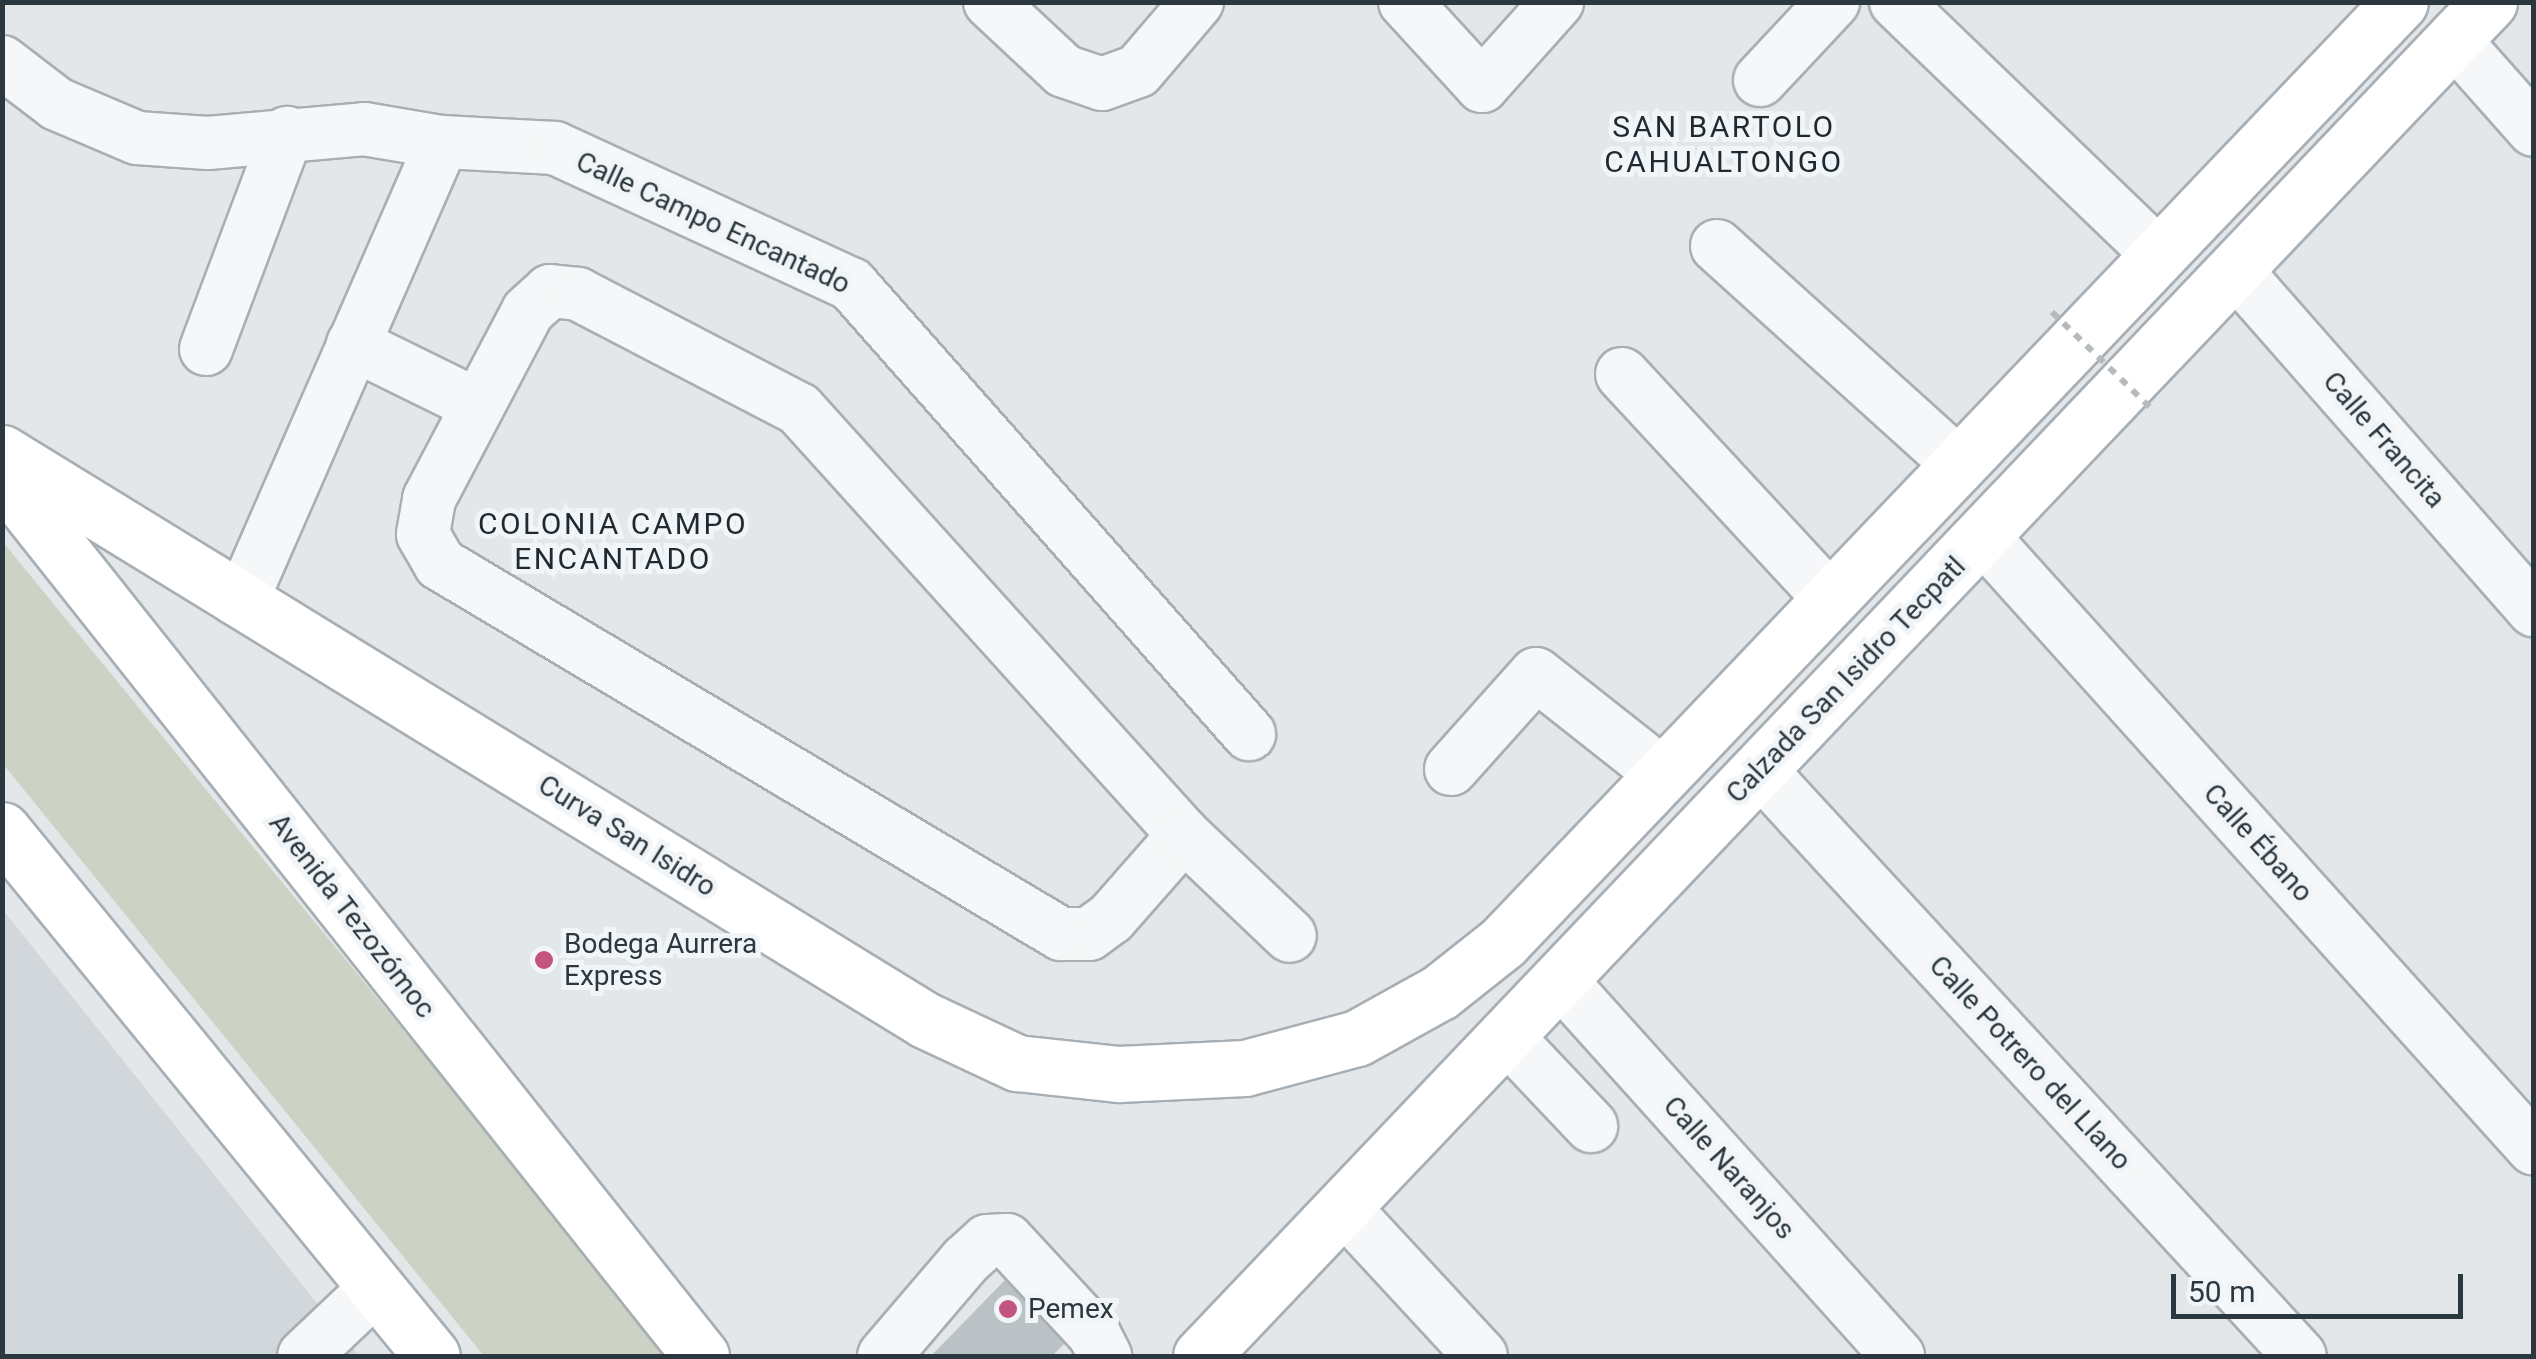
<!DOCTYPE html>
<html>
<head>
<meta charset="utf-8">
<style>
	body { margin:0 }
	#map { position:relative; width:2536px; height:1359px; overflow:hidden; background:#e3e7ea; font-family:Roboto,sans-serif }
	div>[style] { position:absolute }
	.built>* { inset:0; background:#d1d7db }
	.green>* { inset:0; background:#ccd3c4 }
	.building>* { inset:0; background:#bac2c6 }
	.roads { filter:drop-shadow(2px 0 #a8afb4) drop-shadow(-2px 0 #a8afb4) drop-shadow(0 2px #a8afb4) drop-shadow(0 -2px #a8afb4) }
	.minor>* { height:52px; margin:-26px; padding:0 26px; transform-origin:26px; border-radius:26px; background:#f5f7f8 }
	.major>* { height:55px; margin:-27.5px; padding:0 27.5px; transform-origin:27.5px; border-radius:27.5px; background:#fff }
	.path-bridge>* { height:6px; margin-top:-3px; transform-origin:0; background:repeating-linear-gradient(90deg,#b5babd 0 8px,transparent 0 16px) }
	.dots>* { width:28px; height:28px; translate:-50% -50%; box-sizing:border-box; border:5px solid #f2f5f7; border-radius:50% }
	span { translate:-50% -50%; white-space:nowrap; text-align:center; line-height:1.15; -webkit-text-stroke:10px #f2f5f7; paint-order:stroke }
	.street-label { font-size:28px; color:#2c3840 }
	.poi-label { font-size:28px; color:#2c3840 }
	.left { translate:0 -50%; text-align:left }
	.neighbourhood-label { font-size:30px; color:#1e2931; letter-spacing:2.5px }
	.frame { position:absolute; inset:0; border:5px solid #2c3840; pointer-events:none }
	.scale { position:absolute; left:2171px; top:1274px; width:292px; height:45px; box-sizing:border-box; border:5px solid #2c3840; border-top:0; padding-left:12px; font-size:30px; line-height:35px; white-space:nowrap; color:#2c3840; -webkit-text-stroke:8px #f2f5f7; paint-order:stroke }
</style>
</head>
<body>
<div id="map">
	<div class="built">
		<i style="clip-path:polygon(3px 910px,359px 1356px,3px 1356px)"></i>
	</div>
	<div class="green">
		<i style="clip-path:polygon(2px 541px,671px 1356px,484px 1356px,3px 764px)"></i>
	</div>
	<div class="building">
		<i style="clip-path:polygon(1006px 1279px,1069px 1339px,1052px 1356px,931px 1356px)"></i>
	</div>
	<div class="roads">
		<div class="minor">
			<i style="left:990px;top:2px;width:101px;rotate:43deg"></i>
			<i style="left:1064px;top:71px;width:40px;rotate:18.9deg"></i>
			<i style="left:1102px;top:84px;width:38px;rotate:-20deg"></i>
			<i style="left:1138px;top:71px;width:91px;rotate:-49.5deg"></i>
			<i style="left:1405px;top:2px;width:114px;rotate:47.5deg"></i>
			<i style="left:1482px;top:86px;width:113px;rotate:-48.2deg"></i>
			<i style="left:1896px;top:2px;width:365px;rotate:43.9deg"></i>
			<i style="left:2454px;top:40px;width:120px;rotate:48.4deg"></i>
			<i style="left:2px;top:62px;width:69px;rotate:37.4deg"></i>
			<i style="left:57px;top:104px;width:87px;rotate:23deg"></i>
			<i style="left:137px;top:138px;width:71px;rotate:4deg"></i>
			<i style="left:208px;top:143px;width:157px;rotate:-5.1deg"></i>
			<i style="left:364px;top:129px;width:79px;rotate:9.5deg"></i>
			<i style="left:442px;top:142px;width:113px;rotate:3deg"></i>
			<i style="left:555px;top:148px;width:326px;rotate:24.7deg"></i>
			<i style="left:851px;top:284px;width:601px;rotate:48.51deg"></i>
			<i style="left:1760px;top:80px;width:107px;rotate:-46.9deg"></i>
			<i style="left:1717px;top:246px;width:326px;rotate:42.1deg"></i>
			<i style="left:2235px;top:270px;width:453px;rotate:48.7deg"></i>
			<i style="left:353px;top:344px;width:136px;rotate:26.2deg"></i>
			<i style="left:206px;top:349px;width:231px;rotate:-69.4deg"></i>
			<i style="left:1622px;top:374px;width:308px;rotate:47.2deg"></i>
			<i style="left:1983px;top:537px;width:823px;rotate:48deg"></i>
			<i style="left:243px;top:598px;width:498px;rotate:-66.4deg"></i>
			<i style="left:1451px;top:769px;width:127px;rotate:-48.2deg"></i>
			<i style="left:1536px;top:674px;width:163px;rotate:38.3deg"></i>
			<i style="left:1759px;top:769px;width:798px;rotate:47.34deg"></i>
			<i style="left:1184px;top:835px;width:111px;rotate:131.3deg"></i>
			<i style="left:1111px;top:918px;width:27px;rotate:144deg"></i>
			<i style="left:1089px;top:934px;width:28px;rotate:180deg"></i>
			<i style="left:1061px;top:934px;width:723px;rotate:-149.21deg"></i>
			<i style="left:440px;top:564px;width:34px;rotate:-120deg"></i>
			<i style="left:423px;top:534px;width:36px;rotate:-80deg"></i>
			<i style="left:429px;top:499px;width:212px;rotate:-62.2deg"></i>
			<i style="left:528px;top:311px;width:30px;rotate:-42deg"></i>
			<i style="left:550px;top:291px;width:28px;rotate:6deg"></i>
			<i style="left:578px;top:294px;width:249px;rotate:27.5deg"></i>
			<i style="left:799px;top:409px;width:574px;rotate:47.89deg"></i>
			<i style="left:1184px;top:835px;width:146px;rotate:43.6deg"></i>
			<i style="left:1560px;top:980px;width:506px;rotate:48.05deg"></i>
			<i style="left:1506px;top:1036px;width:124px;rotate:46.6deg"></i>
			<i style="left:1343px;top:1207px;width:203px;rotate:47.2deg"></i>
			<i style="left:304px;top:1356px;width:99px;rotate:-43.4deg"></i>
			<i style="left:884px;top:1356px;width:126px;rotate:-49.5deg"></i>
			<i style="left:966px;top:1260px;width:28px;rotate:-42deg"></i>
			<i style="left:987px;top:1241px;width:20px;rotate:-3deg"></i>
			<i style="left:1007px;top:1240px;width:128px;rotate:47.2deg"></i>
			<i style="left:1094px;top:1334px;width:25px;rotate:63deg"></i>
		</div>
		<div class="major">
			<i style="left:2px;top:453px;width:1083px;rotate:31.56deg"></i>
			<i style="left:925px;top:1020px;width:102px;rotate:25.1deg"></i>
			<i style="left:1017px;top:1063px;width:103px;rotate:6.2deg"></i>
			<i style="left:1119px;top:1074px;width:126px;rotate:-2.7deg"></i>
			<i style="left:1245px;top:1068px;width:116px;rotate:-15deg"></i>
			<i style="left:1357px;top:1038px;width:95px;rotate:-29deg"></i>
			<i style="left:1440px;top:992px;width:80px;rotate:-38.4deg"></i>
			<i style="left:1503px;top:942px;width:1299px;rotate:-46.34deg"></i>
			<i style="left:2px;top:476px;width:1124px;rotate:51.54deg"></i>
			<i style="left:2px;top:830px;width:679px;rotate:50.73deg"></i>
			<i style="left:1201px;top:1356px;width:1869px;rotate:-46.43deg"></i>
		</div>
	</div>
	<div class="path-bridge">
		<i style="left:2052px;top:312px;width:144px;rotate:44.2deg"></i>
	</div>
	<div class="dots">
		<i style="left:544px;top:960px;background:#c35380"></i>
		<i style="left:1008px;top:1309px;background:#c35380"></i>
	</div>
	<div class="street-label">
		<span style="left:713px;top:223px;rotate:25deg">Calle Campo Encantado</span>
		<span style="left:2384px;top:440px;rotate:49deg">Calle Francita</span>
		<span style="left:1846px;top:680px;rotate:-46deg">Calzada San Isidro Tecpatl</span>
		<span style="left:627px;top:836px;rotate:32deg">Curva San Isidro</span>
		<span style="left:2258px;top:843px;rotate:48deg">Calle Ébano</span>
		<span style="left:352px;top:916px;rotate:52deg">Avenida Tezozómoc</span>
		<span style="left:2030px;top:1063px;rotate:47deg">Calle Potrero del Llano</span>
		<span style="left:1729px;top:1168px;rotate:48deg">Calle Naranjos</span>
	</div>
	<div class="poi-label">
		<span class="left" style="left:564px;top:960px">Bodega Aurrera<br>Express</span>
		<span class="left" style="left:1028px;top:1309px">Pemex</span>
	</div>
	<div class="neighbourhood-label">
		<span style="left:1724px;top:144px">SAN BARTOLO<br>CAHUALTONGO</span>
		<span style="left:613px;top:541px">COLONIA CAMPO<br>ENCANTADO</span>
	</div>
	<div class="frame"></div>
	<div class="scale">50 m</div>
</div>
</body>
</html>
